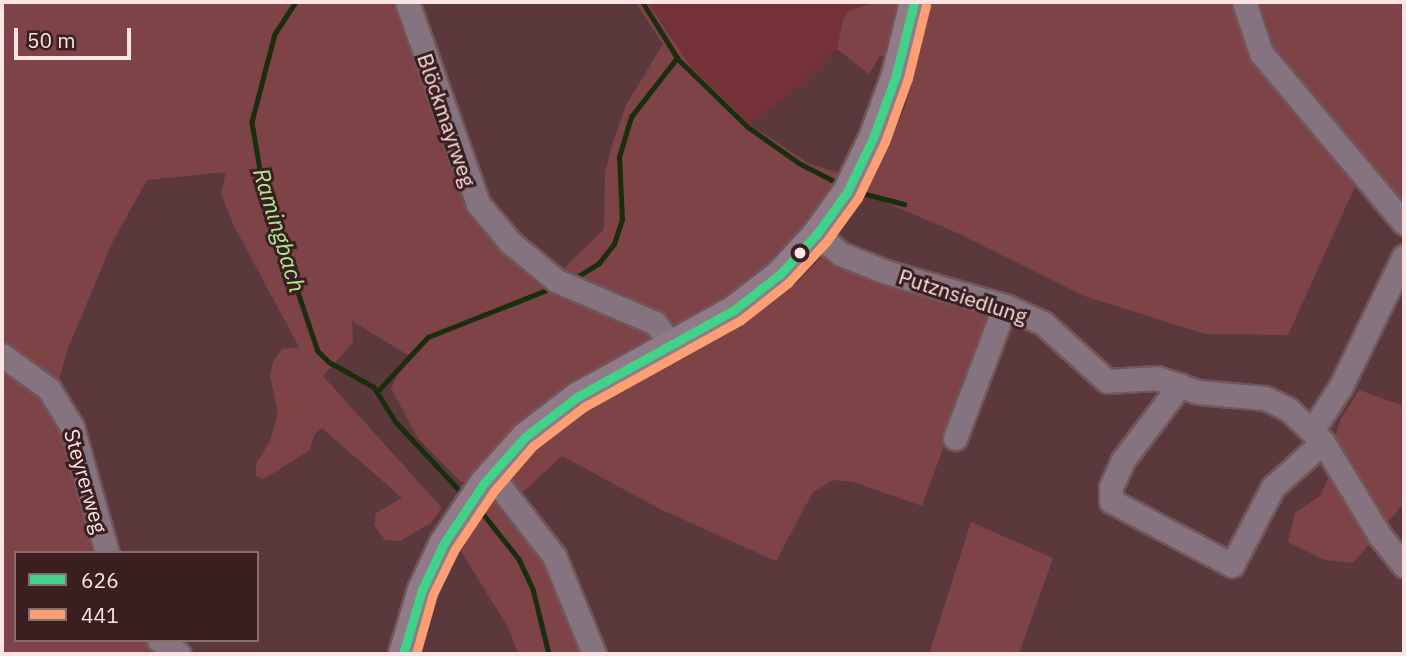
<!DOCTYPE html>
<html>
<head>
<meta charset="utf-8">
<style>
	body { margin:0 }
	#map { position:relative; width:1406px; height:656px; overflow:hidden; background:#5b383c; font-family:"IBM Plex Sans",sans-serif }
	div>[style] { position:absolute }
	.built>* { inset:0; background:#743138 }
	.green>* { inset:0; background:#7e4347 }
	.stream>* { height:4.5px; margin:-2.25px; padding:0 2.25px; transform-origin:2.25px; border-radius:2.25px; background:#1a2d0d }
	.roads { filter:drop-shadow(2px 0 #725659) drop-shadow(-2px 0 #725659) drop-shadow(0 2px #725659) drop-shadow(0 -2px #725659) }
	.minor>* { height:23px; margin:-11.5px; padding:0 11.5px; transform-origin:11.5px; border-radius:11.5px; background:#85737f }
	.major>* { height:28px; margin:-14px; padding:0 14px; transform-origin:14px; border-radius:14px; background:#917b88 }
	.bus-1>* { height:9px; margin:-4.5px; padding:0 4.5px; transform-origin:4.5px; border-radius:4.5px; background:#40d288 }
	.bus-2>* { height:9px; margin:-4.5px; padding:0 4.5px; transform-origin:4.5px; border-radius:4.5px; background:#fd9f72 }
	.dots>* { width:19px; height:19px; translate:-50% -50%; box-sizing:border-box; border:4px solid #3b1e20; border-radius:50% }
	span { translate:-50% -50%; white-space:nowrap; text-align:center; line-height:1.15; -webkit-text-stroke:6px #3b1e20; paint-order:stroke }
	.street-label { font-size:21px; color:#fce4e4 }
	.water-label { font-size:23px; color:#abed8e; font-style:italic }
	.frame { position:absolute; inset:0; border:4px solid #fce4e4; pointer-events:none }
	.legend { position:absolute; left:14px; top:551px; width:245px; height:91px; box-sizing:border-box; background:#3b1e20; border:2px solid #886d6e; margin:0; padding:9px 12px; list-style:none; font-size:21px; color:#fce4e4 }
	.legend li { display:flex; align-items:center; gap:14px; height:35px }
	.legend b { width:35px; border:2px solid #886d6e }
	.scale { position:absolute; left:14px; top:28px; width:117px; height:32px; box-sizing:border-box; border:4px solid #fce4e4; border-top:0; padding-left:9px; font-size:21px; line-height:24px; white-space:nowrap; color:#fce4e4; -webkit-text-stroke:5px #3b1e20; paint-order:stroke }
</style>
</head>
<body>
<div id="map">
	<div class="built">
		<i style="clip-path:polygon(647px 2px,875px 2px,843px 19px,837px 49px,803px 83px,750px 125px,691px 67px)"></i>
	</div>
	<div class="green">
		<i style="clip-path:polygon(2px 2px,400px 2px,484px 219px,641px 322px,654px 340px,469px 481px,461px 482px,417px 437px,391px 388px,399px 372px,419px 349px,408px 355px,352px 321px,353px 343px,323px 376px,442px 508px,431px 523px,400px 541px,385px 540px,374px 525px,376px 513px,402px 498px,322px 428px,314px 435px,310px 450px,264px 479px,256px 476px,256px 464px,270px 441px,278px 413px,270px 375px,273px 362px,282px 349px,299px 347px,234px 226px,221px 194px,226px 172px,147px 180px,112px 243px,67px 351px,52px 404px,68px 438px,97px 553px,16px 553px,16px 640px,150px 640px,164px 654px,2px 654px)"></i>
		<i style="clip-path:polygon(635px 2px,647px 2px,691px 67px,750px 125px,808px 163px,846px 175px,781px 264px,678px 325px,604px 298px,559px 273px,604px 229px,605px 173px,611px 148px,626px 105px,663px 44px)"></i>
		<i style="clip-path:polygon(875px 2px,907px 2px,886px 56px,880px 56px,869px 74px,837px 49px,843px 19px,849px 11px)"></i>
		<i style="clip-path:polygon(932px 2px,1404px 2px,1404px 232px,1358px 180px,1288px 335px,1205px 334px,1084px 296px,955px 232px,863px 193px,904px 110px)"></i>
		<i style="clip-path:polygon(825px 253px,992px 313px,922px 506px,853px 482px,833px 480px,813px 492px,776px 561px,662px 510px,562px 456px,520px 495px,599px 654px,518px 654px,509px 629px,457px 545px,490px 496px,535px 448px,591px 402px,797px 283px)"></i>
		<i style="clip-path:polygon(1359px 390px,1404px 406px,1404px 503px,1353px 563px,1325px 560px,1288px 542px,1295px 513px,1320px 496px,1329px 477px,1324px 468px,1341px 419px)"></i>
		<i style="clip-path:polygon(971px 522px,1053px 558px,1019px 654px,929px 654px)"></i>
	</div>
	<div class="stream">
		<i style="left:296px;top:2px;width:38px;rotate:123deg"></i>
		<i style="left:275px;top:34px;width:91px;rotate:104.6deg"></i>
		<i style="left:252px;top:122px;width:67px;rotate:80.5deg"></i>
		<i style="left:263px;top:188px;width:172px;rotate:71.4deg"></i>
		<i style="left:318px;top:351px;width:16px;rotate:45deg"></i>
		<i style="left:329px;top:362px;width:51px;rotate:29.1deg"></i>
		<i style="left:374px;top:387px;width:40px;rotate:58deg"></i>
		<i style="left:395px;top:421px;width:100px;rotate:47deg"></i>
		<i style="left:677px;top:58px;width:99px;rotate:44.2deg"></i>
		<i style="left:748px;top:127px;width:62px;rotate:35.2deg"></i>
		<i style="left:799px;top:163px;width:46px;rotate:27.1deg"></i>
		<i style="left:858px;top:192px;width:48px;rotate:14.6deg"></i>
		<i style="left:577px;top:277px;width:26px;rotate:-32deg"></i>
		<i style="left:599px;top:263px;width:24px;rotate:-52deg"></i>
		<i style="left:614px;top:244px;width:25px;rotate:-72deg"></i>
		<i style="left:622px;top:220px;width:63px;rotate:-92.7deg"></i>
		<i style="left:619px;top:157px;width:42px;rotate:-73.3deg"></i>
		<i style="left:631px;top:117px;width:75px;rotate:-52.1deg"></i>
		<i style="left:677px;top:58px;width:66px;rotate:-122deg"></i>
		<i style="left:377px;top:392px;width:75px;rotate:-47.2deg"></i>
		<i style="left:428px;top:337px;width:128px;rotate:-21.6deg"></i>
		<i style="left:480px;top:510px;width:63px;rotate:51.5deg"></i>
		<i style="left:519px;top:559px;width:33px;rotate:65deg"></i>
		<i style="left:533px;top:589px;width:67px;rotate:76.2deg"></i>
	</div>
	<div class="roads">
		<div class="minor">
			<i style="left:407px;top:2px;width:214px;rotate:70.6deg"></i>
			<i style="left:478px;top:204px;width:51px;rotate:49.8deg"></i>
			<i style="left:511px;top:243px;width:60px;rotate:39.6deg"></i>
			<i style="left:557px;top:281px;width:107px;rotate:23.2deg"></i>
			<i style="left:655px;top:323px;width:28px;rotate:52deg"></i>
			<i style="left:1244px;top:2px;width:54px;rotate:71.6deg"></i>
			<i style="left:1261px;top:53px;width:222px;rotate:49.9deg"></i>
			<i style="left:816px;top:235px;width:31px;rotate:37deg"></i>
			<i style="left:841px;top:254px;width:48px;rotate:21.8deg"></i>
			<i style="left:886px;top:272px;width:124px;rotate:15.9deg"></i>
			<i style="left:1005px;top:306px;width:42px;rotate:24.1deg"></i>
			<i style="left:1043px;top:323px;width:86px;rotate:42.2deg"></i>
			<i style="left:1107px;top:381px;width:50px;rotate:-3.4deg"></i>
			<i style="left:1157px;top:378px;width:43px;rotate:18.9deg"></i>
			<i style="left:1198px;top:392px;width:67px;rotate:5.1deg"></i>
			<i style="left:1265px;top:398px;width:25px;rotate:26deg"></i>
			<i style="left:1288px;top:409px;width:48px;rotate:43.3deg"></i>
			<i style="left:1323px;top:442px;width:110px;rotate:58.8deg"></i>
			<i style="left:1380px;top:536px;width:38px;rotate:51deg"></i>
			<i style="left:2px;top:355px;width:58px;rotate:35.9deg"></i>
			<i style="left:49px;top:389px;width:44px;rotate:58.8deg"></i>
			<i style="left:72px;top:427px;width:131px;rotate:74.5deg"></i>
			<i style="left:1180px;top:385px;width:94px;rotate:127.2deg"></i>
			<i style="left:1123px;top:460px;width:30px;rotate:114deg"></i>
			<i style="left:1111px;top:487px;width:14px;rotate:90deg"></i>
			<i style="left:1111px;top:501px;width:137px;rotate:27.9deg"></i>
			<i style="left:1232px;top:565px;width:88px;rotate:-62.3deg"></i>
			<i style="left:1273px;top:487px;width:67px;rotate:-42deg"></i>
			<i style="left:1313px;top:429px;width:51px;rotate:-56.9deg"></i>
			<i style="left:1341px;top:386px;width:144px;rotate:-64.1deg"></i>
			<i style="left:955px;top:438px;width:141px;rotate:-69.3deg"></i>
			<i style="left:491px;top:475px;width:103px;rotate:52.1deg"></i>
			<i style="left:554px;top:556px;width:106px;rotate:67.8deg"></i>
			<i style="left:159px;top:640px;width:24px;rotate:35deg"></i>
		</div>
		<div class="major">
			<i style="left:403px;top:654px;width:67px;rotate:-73.5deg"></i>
			<i style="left:422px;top:590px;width:52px;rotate:-64.9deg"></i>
			<i style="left:444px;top:543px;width:72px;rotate:-56.3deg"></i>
			<i style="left:484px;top:483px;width:62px;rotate:-48.3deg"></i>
			<i style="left:525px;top:437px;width:66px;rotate:-37.6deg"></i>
			<i style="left:577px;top:397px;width:179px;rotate:-29deg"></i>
			<i style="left:734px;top:310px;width:58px;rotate:-38deg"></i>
			<i style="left:780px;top:274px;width:53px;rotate:-47.3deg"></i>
			<i style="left:816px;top:235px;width:53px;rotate:-54.2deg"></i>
			<i style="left:847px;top:192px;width:60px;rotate:-64.3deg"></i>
			<i style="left:873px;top:138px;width:67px;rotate:-69.9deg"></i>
			<i style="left:896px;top:75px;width:75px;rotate:-76.1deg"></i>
		</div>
	</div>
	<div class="bus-1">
		<i style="left:403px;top:654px;width:67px;rotate:-73.5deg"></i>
		<i style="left:422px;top:590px;width:52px;rotate:-64.9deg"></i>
		<i style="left:444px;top:543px;width:72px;rotate:-56.3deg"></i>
		<i style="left:484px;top:483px;width:62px;rotate:-48.3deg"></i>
		<i style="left:525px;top:437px;width:66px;rotate:-37.6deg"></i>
		<i style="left:577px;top:397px;width:179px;rotate:-29deg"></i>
		<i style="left:734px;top:310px;width:58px;rotate:-38deg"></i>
		<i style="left:780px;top:274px;width:53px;rotate:-47.3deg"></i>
		<i style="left:816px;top:235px;width:53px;rotate:-54.2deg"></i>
		<i style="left:847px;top:192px;width:60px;rotate:-64.3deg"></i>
		<i style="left:873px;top:138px;width:67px;rotate:-69.9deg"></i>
		<i style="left:896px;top:75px;width:75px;rotate:-76.1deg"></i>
	</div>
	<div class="bus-2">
		<i style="left:416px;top:654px;width:62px;rotate:-74.2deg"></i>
		<i style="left:433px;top:594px;width:50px;rotate:-63.9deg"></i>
		<i style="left:455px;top:549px;width:70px;rotate:-56.1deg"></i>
		<i style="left:494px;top:491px;width:60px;rotate:-49.1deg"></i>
		<i style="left:533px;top:446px;width:64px;rotate:-37.4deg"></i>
		<i style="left:584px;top:407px;width:179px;rotate:-29deg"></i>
		<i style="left:741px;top:320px;width:60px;rotate:-38.2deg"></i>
		<i style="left:788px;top:283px;width:56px;rotate:-47.2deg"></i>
		<i style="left:826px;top:242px;width:54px;rotate:-54deg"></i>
		<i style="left:858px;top:198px;width:62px;rotate:-64.3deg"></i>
		<i style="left:885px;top:142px;width:68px;rotate:-70.2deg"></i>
		<i style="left:908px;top:78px;width:75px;rotate:-76.1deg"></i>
	</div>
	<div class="dots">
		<i style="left:800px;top:253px;background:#fce4e4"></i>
	</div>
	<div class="street-label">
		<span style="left:447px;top:120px;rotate:71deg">Blöckmayrweg</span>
		<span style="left:963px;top:296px;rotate:18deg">Putznsiedlung</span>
		<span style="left:86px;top:481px;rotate:74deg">Steyrerweg</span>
	</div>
	<div class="water-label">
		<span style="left:280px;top:230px;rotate:73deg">Ramingbach</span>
	</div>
	<div class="frame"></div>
	<ul class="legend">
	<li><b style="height:9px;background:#40d288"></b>626</li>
	<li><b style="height:9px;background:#fd9f72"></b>441</li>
	</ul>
	<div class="scale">50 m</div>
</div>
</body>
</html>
